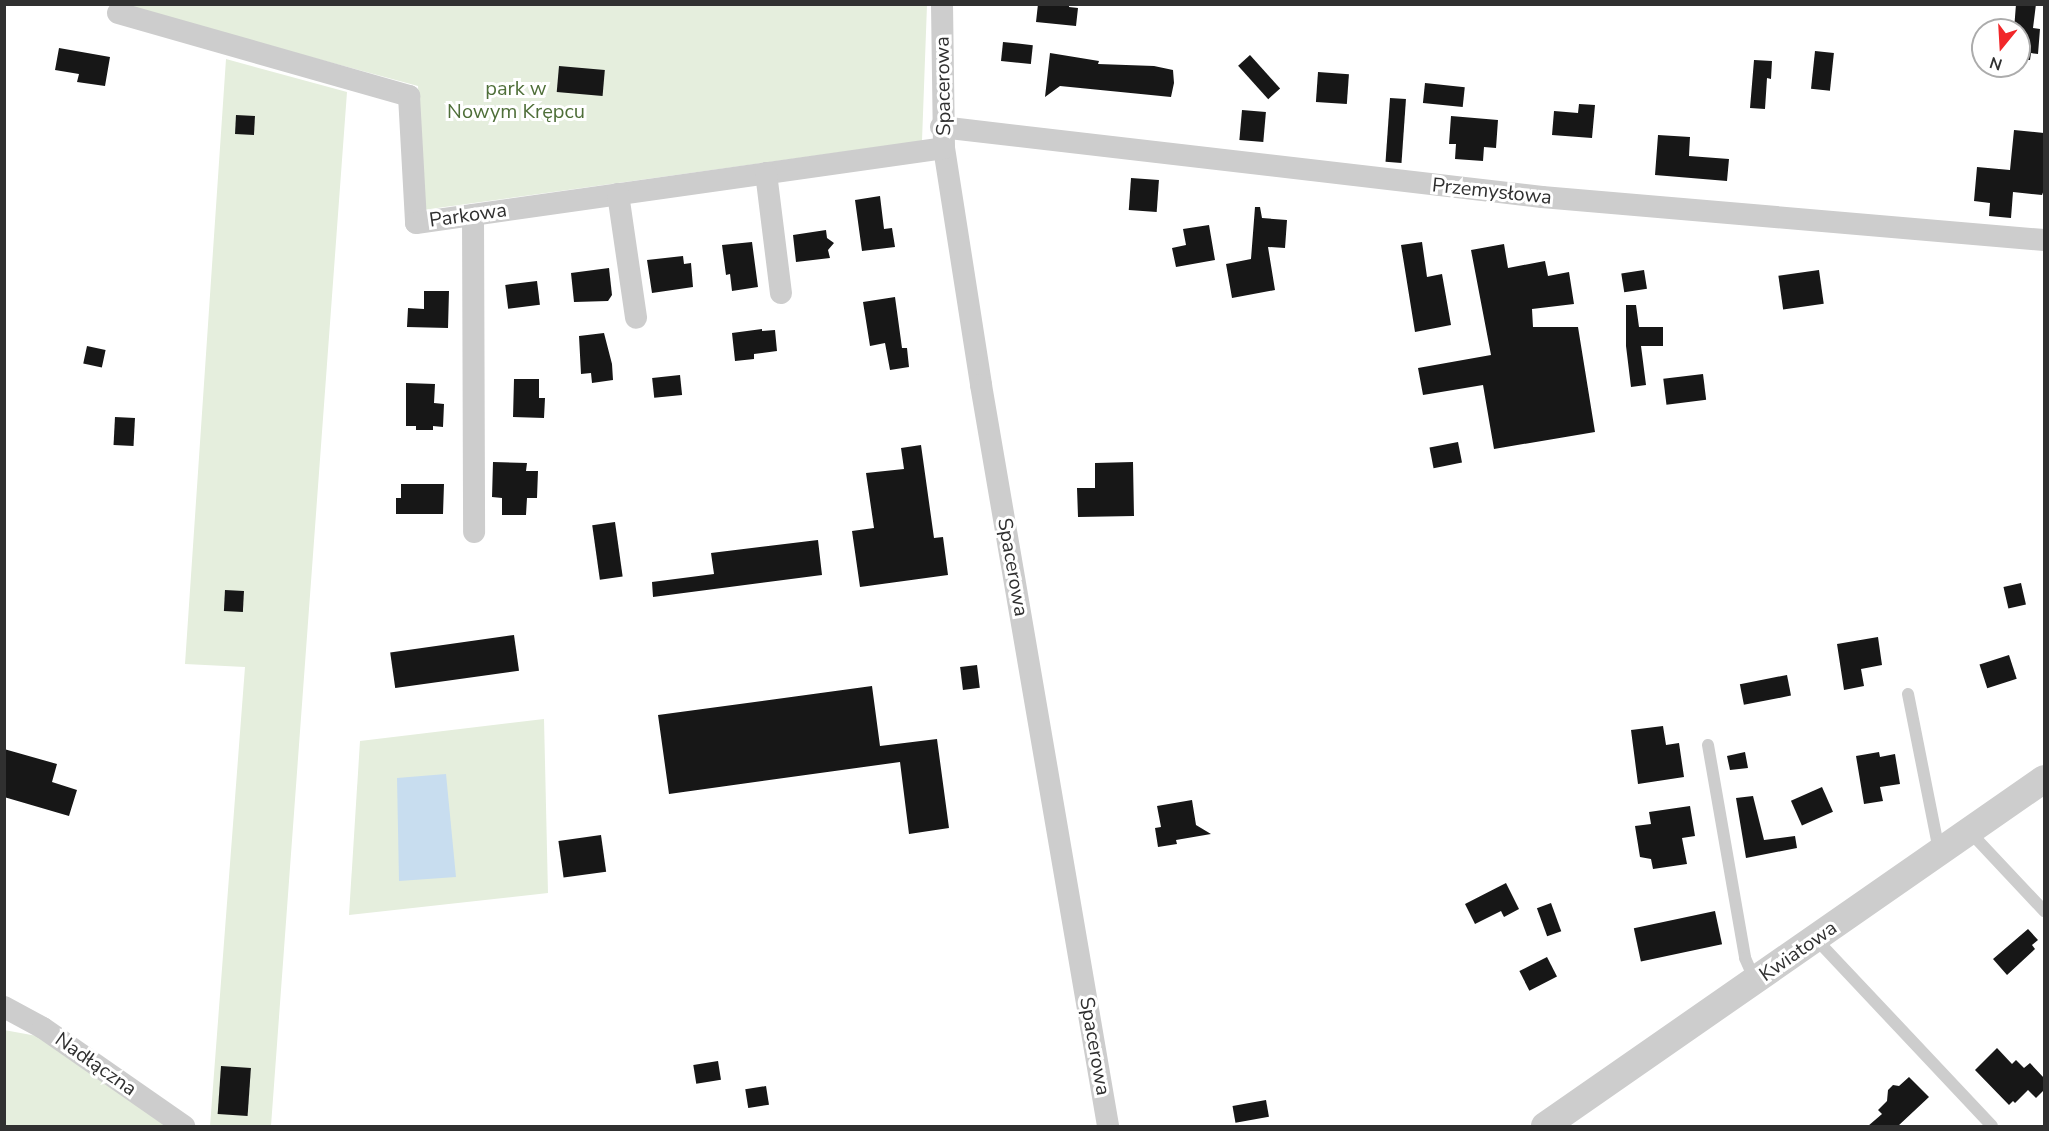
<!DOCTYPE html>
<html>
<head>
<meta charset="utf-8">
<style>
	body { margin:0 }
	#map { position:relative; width:2049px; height:1131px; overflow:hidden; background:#fff; font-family:"Nunito Sans",sans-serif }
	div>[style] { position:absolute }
	.green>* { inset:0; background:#e5eedd }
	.water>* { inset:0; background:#c8ddef }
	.building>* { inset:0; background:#171717; transform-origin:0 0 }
	.service>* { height:12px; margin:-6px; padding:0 6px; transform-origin:6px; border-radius:6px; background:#cdcdcd }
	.minor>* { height:22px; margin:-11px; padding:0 11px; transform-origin:11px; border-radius:11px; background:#cdcdcd }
	.tertiary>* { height:28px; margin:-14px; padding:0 14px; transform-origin:14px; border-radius:14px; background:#cdcdcd }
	span { translate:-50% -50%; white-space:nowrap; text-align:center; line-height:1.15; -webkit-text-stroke:6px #fff; paint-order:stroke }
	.street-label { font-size:20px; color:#303030 }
	.park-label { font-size:20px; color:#4f6f39 }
	.frame { position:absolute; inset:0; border:6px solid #303030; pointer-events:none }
	.north { position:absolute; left:1971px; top:18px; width:60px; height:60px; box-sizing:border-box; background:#fff; border:2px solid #acacac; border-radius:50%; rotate:198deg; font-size:16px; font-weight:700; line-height:24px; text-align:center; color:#303030 }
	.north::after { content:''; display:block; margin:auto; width:21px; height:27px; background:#f12729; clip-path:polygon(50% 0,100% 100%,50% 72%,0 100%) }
</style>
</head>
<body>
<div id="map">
	<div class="green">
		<i style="clip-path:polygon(118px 5px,927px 5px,922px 141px,423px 210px,418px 86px)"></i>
		<i style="clip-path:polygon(226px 59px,347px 92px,271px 1126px,210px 1126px,245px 667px,185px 664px)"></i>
		<i style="clip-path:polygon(544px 719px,548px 893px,349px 915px,360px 741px)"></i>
		<i style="clip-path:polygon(4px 1030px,37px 1036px,168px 1126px,5px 1126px)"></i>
	</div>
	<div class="water">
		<i style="clip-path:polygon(446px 774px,456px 877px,399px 881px,397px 778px)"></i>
	</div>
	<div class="building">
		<i style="clip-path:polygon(1038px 4px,1069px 4px,1069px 7px,1078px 8px,1076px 26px,1036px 22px)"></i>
		<i style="clip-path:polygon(2016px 4px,2036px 4px,2033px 28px,2040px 29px,2038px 54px,2031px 53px,2030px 60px,2019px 60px,2019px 30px,2014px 30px)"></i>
		<i style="left:1003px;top:42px;width:30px;height:19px;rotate:6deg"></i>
		<i style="clip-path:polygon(59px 48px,110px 57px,105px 86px,77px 82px,79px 74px,55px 70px)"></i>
		<i style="left:1815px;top:51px;width:19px;height:38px;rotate:6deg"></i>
		<i style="clip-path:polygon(1050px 53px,1099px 61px,1098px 64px,1154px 66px,1173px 70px,1174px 83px,1171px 97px,1060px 86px,1045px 97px)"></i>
		<i style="left:1250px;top:55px;width:45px;height:16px;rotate:48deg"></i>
		<i style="clip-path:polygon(1754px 60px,1772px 61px,1771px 79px,1767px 78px,1765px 109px,1750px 108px)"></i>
		<i style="left:559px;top:66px;width:46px;height:26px;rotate:5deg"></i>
		<i style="left:1318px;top:72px;width:31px;height:30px;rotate:4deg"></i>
		<i style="left:1425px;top:83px;width:40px;height:20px;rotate:6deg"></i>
		<i style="left:1390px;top:98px;width:16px;height:64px;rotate:4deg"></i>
		<i style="clip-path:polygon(1579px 104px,1595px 105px,1592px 138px,1552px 135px,1554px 111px,1578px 113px)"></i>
		<i style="left:1242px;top:110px;width:24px;height:30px;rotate:5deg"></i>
		<i style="left:236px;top:115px;width:19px;height:19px;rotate:3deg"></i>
		<i style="clip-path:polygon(1451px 116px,1498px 120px,1496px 148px,1484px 147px,1483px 161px,1455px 159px,1456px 144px,1449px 144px)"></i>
		<i style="clip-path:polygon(2014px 130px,2044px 133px,2044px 190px,2042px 195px,2013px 192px,2011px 218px,1989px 216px,1990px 203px,1974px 201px,1977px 167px,2010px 170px)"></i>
		<i style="clip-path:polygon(1658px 135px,1690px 137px,1689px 156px,1729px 159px,1727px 181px,1655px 175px)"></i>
		<i style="left:1131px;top:178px;width:28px;height:32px;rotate:4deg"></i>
		<i style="clip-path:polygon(880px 196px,884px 229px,892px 228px,895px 247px,862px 251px,855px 200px)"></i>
		<i style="clip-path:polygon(1255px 207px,1260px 207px,1262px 218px,1287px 220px,1285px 248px,1268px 247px,1275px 290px,1232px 298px,1226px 264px,1251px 259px)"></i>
		<i style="clip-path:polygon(1209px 225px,1215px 260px,1176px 267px,1172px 248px,1186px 245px,1183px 229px)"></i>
		<i style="clip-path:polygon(826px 230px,827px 238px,834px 243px,828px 250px,830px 258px,796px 262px,793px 235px)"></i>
		<i style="clip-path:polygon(752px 242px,758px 287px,732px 291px,730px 274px,726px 275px,722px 245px)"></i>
		<i style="clip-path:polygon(1422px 242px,1427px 277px,1442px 274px,1451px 325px,1415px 332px,1401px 245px)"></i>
		<i style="clip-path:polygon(1504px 244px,1508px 268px,1545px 261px,1548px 276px,1569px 272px,1574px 304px,1532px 309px,1533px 327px,1578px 327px,1595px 432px,1494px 449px,1483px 385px,1423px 395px,1418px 368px,1491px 355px,1471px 250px)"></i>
		<i style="clip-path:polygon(683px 256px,684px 264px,691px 263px,693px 287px,652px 293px,647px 260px)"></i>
		<i style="clip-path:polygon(609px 268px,612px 295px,608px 301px,574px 302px,571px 273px)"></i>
		<i style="left:1644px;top:270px;width:19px;height:23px;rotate:81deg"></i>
		<i style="left:1819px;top:270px;width:34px;height:41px;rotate:82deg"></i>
		<i style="left:537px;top:281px;width:24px;height:32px;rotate:83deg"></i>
		<i style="clip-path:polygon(424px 291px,449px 291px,448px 328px,407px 327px,408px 308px,424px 309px)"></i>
		<i style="clip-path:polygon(895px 297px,902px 348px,907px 348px,909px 367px,890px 370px,885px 343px,870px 346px,863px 302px)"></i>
		<i style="clip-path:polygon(1626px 305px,1636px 305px,1639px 327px,1663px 327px,1663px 346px,1641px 346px,1646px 385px,1631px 387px,1626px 346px)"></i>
		<i style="clip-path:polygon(762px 329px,762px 331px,775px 330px,777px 351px,754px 354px,754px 359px,735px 361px,732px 333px)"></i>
		<i style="clip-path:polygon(604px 333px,612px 364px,613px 380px,592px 383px,591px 373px,581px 374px,579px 336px)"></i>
		<i style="left:87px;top:346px;width:19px;height:18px;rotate:12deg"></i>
		<i style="left:1703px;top:374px;width:26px;height:40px;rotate:83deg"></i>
		<i style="left:680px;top:375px;width:20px;height:28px;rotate:84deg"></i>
		<i style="clip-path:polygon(514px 379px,539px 379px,539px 398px,545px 398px,544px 418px,513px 417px)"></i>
		<i style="clip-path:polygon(406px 383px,435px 384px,434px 403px,444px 404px,443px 427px,433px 426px,433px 430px,416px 430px,416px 426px,406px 426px)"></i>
		<i style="left:115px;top:417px;width:20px;height:28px;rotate:3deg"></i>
		<i style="left:1458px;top:442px;width:21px;height:29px;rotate:79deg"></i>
		<i style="clip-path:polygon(921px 445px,934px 538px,943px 537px,948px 575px,860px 587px,852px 531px,874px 528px,866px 473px,904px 469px,901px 448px)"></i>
		<i style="clip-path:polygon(493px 462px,527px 463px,526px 471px,538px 471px,537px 498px,527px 498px,526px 515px,502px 515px,502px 498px,492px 497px)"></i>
		<i style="clip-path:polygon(1133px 462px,1134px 516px,1078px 517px,1077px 488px,1095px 488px,1095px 463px)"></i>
		<i style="clip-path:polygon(401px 484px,444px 484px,443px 514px,396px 514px,396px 498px,401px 498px)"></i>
		<i style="left:615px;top:522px;width:55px;height:23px;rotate:82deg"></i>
		<i style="clip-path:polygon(818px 540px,822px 575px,653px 597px,652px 582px,714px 574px,711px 553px)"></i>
		<i style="left:2021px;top:583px;width:22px;height:18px;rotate:77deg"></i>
		<i style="left:225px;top:590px;width:19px;height:21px;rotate:3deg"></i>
		<i style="left:514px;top:635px;width:36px;height:125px;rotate:82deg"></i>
		<i style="clip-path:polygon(1878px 637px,1882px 665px,1861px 669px,1864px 686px,1844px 690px,1837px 644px)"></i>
		<i style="left:2009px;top:655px;width:25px;height:31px;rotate:72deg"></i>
		<i style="left:977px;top:665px;width:23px;height:17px;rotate:83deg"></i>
		<i style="left:1787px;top:675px;width:21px;height:48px;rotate:79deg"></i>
		<i style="clip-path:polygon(872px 686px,880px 746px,937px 739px,949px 828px,909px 834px,900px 762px,669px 794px,658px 715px)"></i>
		<i style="clip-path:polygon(1663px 726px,1666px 745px,1679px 743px,1684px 777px,1638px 784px,1631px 730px)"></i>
		<i style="clip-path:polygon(4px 749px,57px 764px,52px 782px,77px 790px,69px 816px,4px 797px)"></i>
		<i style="clip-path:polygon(1745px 752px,1748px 768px,1730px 770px,1727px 756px)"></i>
		<i style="clip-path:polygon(1879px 752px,1880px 757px,1895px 754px,1900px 784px,1880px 787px,1883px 801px,1864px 804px,1856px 756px)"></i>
		<i style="left:1822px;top:787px;width:27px;height:34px;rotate:66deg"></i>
		<i style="clip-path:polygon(1753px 796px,1764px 840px,1795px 836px,1797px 848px,1746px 858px,1736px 798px)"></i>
		<i style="clip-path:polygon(1192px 800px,1196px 825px,1211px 834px,1176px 840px,1177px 844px,1158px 847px,1155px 828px,1161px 827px,1157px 806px)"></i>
		<i style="clip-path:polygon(1690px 806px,1695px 836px,1682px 838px,1687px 864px,1653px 869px,1651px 859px,1640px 857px,1635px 826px,1651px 824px,1649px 812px)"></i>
		<i style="left:601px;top:835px;width:37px;height:43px;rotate:82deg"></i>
		<i style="clip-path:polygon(1506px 883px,1519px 909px,1504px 917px,1501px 911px,1475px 924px,1465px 904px)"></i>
		<i style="left:1551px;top:903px;width:30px;height:15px;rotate:70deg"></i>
		<i style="left:1715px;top:911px;width:34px;height:83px;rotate:78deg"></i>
		<i style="clip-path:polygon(2028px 929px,2038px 940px,2032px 945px,2035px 949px,2007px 975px,1993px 959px)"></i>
		<i style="left:1547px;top:957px;width:22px;height:31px;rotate:63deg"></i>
		<i style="clip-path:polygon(1997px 1048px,2012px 1064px,2016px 1060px,2024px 1068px,2030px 1063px,2044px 1078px,2044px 1090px,2036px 1098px,2028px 1090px,2015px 1103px,2013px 1101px,2009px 1105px,1975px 1070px)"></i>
		<i style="left:718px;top:1061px;width:19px;height:25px;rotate:81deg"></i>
		<i style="left:221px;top:1066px;width:30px;height:48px;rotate:4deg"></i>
		<i style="clip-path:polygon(1909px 1077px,1929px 1097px,1898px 1126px,1868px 1126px,1882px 1114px,1878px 1110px,1887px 1101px,1888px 1090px,1893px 1085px,1899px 1086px)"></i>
		<i style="left:766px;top:1086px;width:19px;height:21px;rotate:81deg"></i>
		<i style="left:1266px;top:1100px;width:17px;height:34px;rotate:80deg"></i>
	</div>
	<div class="service">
		<i style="left:1908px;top:694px;width:160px;rotate:78.8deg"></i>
		<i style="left:1708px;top:745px;width:216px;rotate:80.1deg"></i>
		<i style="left:1745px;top:958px;width:24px;rotate:66deg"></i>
		<i style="left:1969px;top:831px;width:110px;rotate:46.8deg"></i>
		<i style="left:1815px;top:938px;width:258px;rotate:46.7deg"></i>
	</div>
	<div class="minor">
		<i style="left:942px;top:4px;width:144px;rotate:89.2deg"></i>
		<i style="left:944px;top:148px;width:240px;rotate:81.1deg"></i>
		<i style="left:981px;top:385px;width:752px;rotate:80.27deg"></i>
		<i style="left:118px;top:13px;width:303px;rotate:15.9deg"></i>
		<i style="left:409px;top:96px;width:127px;rotate:86.8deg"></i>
		<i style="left:416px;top:223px;width:533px;rotate:-8.08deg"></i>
		<i style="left:941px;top:127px;width:605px;rotate:6.64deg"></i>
		<i style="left:1542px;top:197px;width:504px;rotate:4.9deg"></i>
		<i style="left:766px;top:173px;width:121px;rotate:82.9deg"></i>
		<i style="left:618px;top:194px;width:125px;rotate:81.7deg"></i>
		<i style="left:473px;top:215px;width:317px;rotate:89.8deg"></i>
		<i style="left:4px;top:1007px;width:44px;rotate:28.3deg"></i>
		<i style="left:43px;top:1028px;width:172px;rotate:34.8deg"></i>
	</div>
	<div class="tertiary">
		<i style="left:1545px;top:1126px;width:608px;rotate:-34.81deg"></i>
	</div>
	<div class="street-label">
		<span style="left:943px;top:86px;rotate:-91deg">Spacerowa</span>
		<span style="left:1492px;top:191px;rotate:6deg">Przemysłowa</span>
		<span style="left:468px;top:215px;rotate:-8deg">Parkowa</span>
		<span style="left:1013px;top:567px;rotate:80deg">Spacerowa</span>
		<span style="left:1798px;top:951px;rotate:-35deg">Kwiatowa</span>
		<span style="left:1095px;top:1046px;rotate:80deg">Spacerowa</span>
		<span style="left:96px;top:1064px;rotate:35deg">Nadłączna</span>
	</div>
	<div class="park-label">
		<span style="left:516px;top:100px">park w<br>Nowym Krępcu</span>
	</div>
	<div class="frame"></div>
	<div class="north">N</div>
</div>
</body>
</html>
